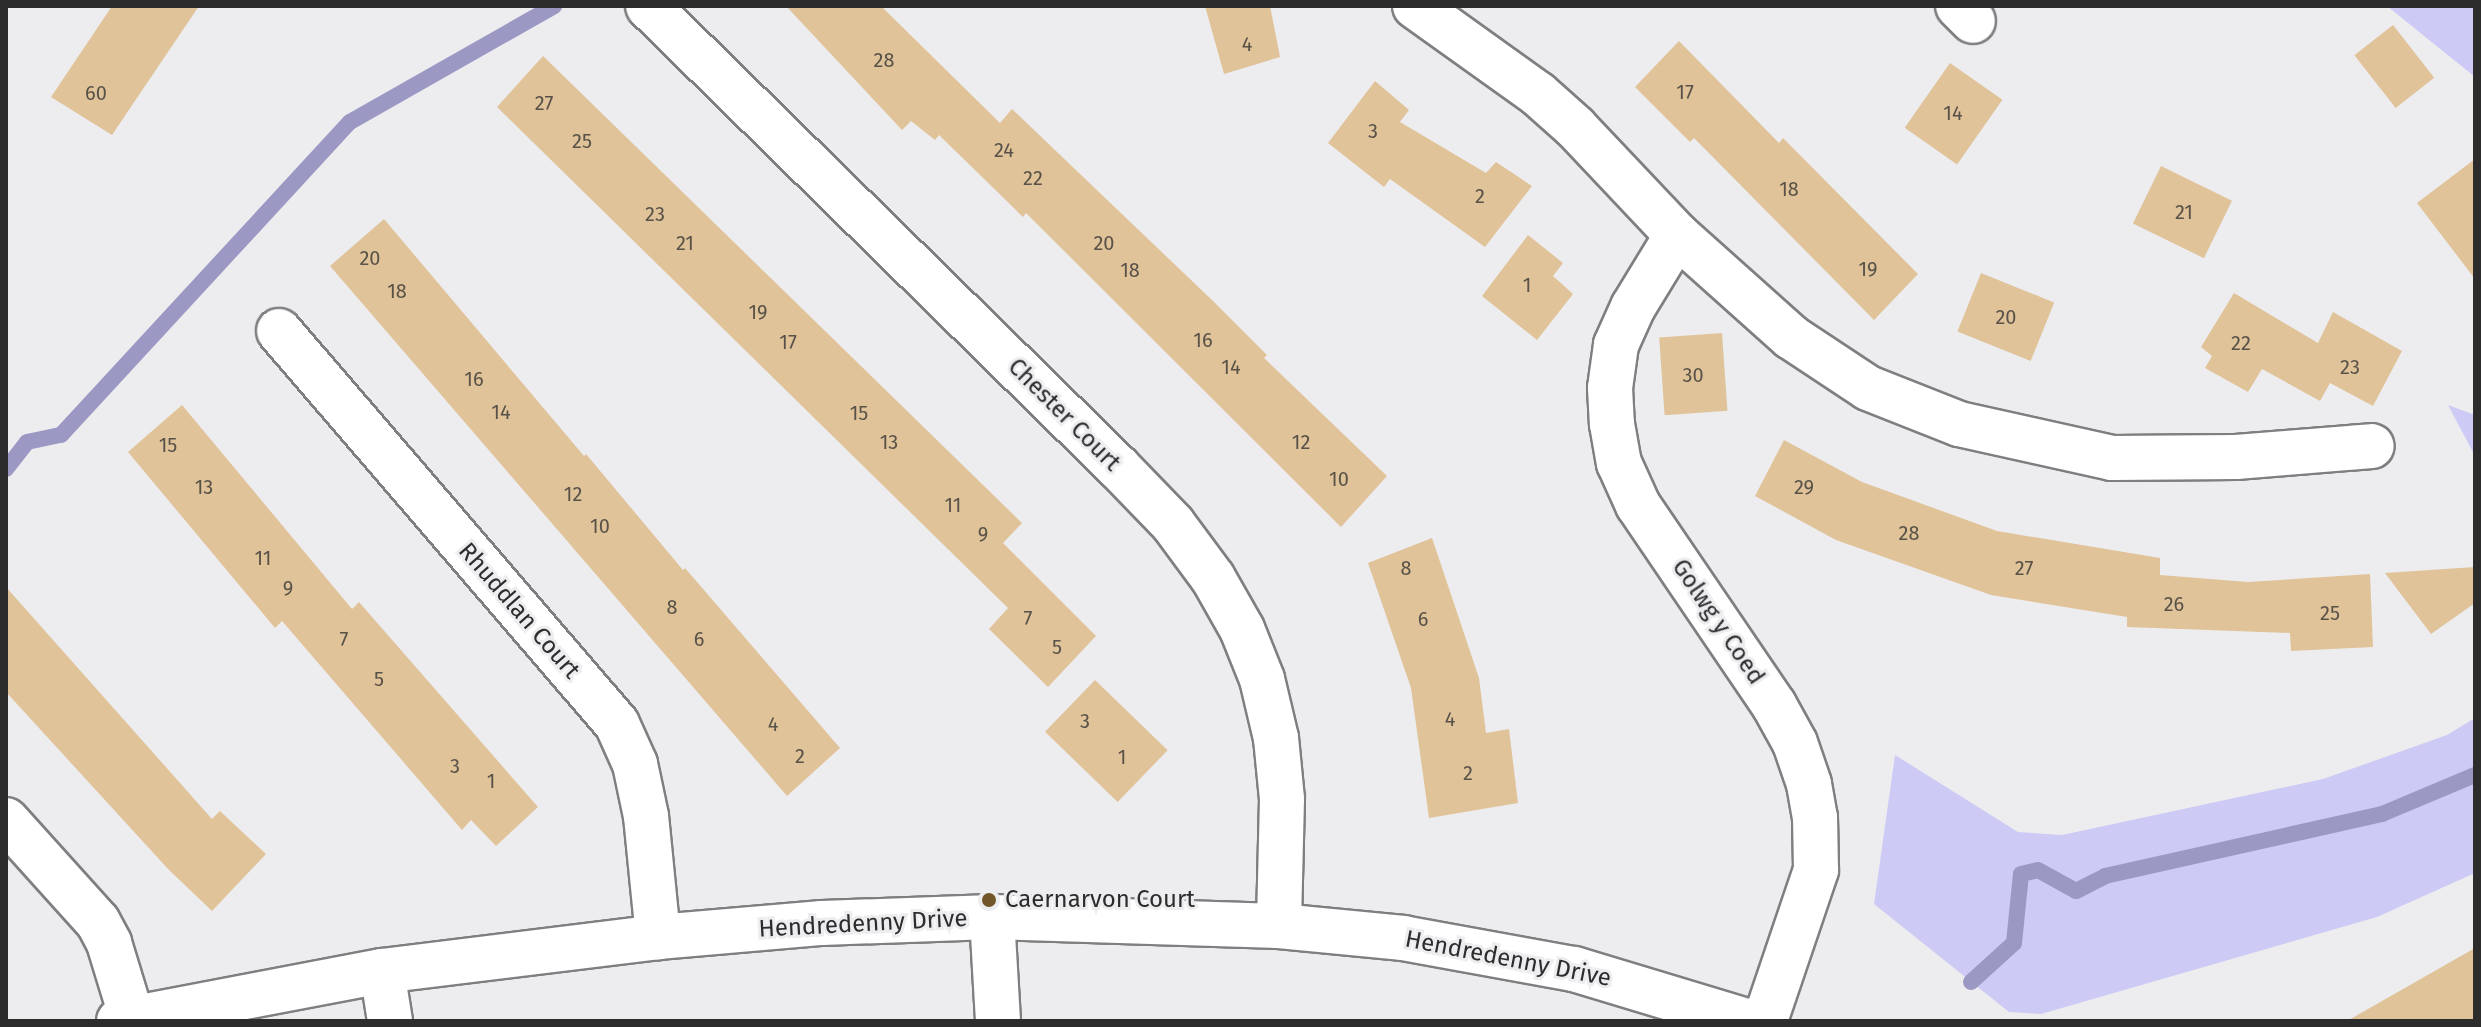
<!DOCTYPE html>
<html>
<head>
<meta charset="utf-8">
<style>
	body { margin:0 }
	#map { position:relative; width:2481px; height:1027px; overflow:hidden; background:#ededf0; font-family:"Fira Sans",sans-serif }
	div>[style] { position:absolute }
	.green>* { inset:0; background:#cdcaf5 }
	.stream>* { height:16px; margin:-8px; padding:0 8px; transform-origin:8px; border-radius:8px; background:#9c98c4 }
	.building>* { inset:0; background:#e0c399; transform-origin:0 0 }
	.roads { filter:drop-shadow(2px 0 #7f7f82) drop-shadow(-2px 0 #7f7f82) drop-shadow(0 2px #7f7f82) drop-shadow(0 -2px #7f7f82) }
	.minor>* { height:44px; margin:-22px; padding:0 22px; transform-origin:22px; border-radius:22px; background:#fff }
	.dots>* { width:22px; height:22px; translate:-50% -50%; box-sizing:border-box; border:4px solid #ededf0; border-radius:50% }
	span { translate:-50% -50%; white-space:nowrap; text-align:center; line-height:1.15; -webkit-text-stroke:6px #ededf0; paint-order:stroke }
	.number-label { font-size:20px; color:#595248 }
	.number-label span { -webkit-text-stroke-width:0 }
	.street-label { font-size:24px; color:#2c2c2d }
	.poi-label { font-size:24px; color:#2c2c2d }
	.left { translate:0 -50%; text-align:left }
	.frame { position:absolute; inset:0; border:8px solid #2c2c2d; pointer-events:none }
</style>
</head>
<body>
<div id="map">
	<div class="green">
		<i style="clip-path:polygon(2387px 6px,2475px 6px,2475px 77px)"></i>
		<i style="clip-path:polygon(2448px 405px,2475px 415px,2475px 456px)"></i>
		<i style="clip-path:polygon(2475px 718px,2475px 873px,2377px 917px,2041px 1014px,2009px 1012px,1874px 904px,1895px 755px,2018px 832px,2062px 835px,2323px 779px,2447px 735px)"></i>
	</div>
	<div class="stream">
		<i style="left:6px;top:469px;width:34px;rotate:-52deg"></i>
		<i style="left:27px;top:442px;width:35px;rotate:-12deg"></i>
		<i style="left:61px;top:435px;width:426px;rotate:-47.3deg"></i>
		<i style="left:350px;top:122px;width:235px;rotate:-29.6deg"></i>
		<i style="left:1971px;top:982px;width:58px;rotate:-42.2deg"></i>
		<i style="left:2014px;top:943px;width:69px;rotate:-84.2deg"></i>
		<i style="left:2021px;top:874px;width:17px;rotate:-13deg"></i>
		<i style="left:2038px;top:870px;width:43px;rotate:28.9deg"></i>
		<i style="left:2076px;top:891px;width:33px;rotate:-27deg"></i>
		<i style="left:2105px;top:876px;width:284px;rotate:-12.6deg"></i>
		<i style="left:2382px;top:814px;width:101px;rotate:-22.8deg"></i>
	</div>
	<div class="building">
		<i style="clip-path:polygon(112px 6px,199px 6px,112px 135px,51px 97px)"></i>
		<i style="clip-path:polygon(786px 6px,881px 6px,1000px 123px,1012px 109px,1213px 301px,1267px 355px,1264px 358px,1387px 476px,1341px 527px,1026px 213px,1023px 217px,939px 135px,935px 140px,911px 121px,902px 130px)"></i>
		<i style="clip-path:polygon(1205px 6px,1270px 6px,1280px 57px,1224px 74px)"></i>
		<i style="left:2393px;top:25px;width:67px;height:49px;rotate:52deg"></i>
		<i style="clip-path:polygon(1679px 41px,1779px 143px,1783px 138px,1918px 274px,1874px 320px,1694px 138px,1690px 142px,1635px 87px)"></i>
		<i style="clip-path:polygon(543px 56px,1022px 523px,1003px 543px,1096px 636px,1048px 687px,989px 629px,1008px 608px,497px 107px)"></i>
		<i style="left:1950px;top:63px;width:64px;height:79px;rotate:35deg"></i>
		<i style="clip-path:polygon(1375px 81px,1409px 110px,1400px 122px,1486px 173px,1496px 162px,1532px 186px,1485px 247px,1390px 179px,1384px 187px,1328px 143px)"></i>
		<i style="clip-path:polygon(2475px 159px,2475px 279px,2417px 203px)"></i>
		<i style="left:2161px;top:166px;width:79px;height:64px;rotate:26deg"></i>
		<i style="clip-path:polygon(384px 219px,584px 456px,586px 454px,683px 570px,685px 568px,840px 748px,787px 796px,330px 266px)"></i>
		<i style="clip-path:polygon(1528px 235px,1563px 263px,1553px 276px,1573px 294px,1537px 340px,1482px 296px)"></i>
		<i style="left:1981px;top:273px;width:79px;height:63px;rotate:22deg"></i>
		<i style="clip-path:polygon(2234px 293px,2318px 343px,2333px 312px,2402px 351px,2373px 406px,2330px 383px,2320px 401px,2262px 369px,2248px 392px,2205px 368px,2212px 356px,2201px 347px)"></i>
		<i style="left:1722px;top:333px;width:78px;height:63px;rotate:86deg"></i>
		<i style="clip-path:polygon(182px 405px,352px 609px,359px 602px,538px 807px,496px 846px,471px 820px,462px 830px,282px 621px,275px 628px,128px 452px)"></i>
		<i style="clip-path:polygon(1784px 440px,1862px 482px,1997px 531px,2160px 558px,2160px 575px,2248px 582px,2370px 574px,2373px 647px,2291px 651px,2290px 633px,2127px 627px,2127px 617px,1991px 595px,1836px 540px,1755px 496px)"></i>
		<i style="clip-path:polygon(1432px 538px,1479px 678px,1486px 733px,1509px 729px,1518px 803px,1429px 818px,1411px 688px,1368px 563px)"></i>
		<i style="clip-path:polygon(2475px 567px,2475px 603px,2431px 634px,2385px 573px)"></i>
		<i style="clip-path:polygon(6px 587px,212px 819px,220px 811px,266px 854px,212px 911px,169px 870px,6px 692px)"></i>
		<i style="left:1095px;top:680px;width:101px;height:72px;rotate:44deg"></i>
		<i style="clip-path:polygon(2475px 948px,2475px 1021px,2347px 1021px)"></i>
	</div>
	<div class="roads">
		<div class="minor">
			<i style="left:648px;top:6px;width:658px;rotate:44.45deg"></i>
			<i style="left:1118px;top:467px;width:79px;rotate:46deg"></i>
			<i style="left:1173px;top:524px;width:67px;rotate:53.5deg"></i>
			<i style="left:1213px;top:578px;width:59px;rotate:60.4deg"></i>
			<i style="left:1242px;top:629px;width:54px;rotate:68.2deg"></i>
			<i style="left:1262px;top:679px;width:61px;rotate:76.7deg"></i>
			<i style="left:1276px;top:738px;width:61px;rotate:84.4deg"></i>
			<i style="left:1282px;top:799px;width:127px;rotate:91.4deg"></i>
			<i style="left:1415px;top:6px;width:151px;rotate:35.6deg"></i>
			<i style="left:1538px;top:94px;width:50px;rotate:41.7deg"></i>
			<i style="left:1575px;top:127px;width:149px;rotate:46.6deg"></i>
			<i style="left:1677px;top:235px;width:84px;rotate:121.4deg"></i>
			<i style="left:1633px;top:307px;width:42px;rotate:114.1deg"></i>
			<i style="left:1616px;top:345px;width:43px;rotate:97.9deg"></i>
			<i style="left:1610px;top:388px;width:36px;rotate:87deg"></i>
			<i style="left:1612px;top:424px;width:40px;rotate:80deg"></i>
			<i style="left:1619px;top:463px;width:46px;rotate:65.7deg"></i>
			<i style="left:1638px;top:505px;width:242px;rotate:55.8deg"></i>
			<i style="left:1774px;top:705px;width:43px;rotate:61.1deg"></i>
			<i style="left:1795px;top:743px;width:43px;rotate:71.1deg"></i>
			<i style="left:1809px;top:784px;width:34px;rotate:80deg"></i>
			<i style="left:1815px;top:817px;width:53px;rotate:88.9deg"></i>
			<i style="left:1816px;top:870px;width:159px;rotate:108.7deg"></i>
			<i style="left:1958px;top:6px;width:21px;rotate:45deg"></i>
			<i style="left:1677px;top:235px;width:153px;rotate:41.8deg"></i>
			<i style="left:1791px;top:337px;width:92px;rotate:33.5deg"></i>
			<i style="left:1868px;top:388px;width:98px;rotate:21.6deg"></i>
			<i style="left:1959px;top:424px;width:157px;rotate:12.5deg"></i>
			<i style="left:2112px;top:458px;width:124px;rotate:-0.5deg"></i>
			<i style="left:2236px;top:457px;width:136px;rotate:-4.6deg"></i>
			<i style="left:279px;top:331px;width:518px;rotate:49.3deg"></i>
			<i style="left:617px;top:724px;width:44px;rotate:65.8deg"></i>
			<i style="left:635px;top:764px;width:53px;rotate:78.1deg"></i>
			<i style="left:646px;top:816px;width:122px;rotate:84.3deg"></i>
			<i style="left:6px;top:820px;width:137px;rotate:48deg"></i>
			<i style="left:98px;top:922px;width:24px;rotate:62deg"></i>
			<i style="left:109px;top:943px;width:78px;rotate:73deg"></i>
			<i style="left:992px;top:917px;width:104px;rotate:86.7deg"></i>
			<i style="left:382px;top:971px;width:51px;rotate:80.9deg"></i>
			<i style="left:119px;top:1021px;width:268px;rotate:-10.8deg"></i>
			<i style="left:382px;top:971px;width:278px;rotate:-7deg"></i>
			<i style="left:658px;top:937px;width:165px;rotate:-4.9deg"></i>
			<i style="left:822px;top:923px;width:170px;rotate:-2deg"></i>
			<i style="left:992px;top:917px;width:287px;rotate:1.8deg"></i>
			<i style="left:1279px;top:926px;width:125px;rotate:5.5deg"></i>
			<i style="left:1403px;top:938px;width:174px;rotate:10.3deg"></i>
			<i style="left:1574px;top:969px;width:180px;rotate:16.8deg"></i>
		</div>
	</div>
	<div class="dots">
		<i style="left:989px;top:900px;background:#725529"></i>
	</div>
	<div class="number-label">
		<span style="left:1247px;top:44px">4</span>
		<span style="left:884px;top:60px">28</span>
		<span style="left:1685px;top:92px">17</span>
		<span style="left:96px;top:93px">60</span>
		<span style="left:544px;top:103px">27</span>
		<span style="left:1953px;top:113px">14</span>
		<span style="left:1373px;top:131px">3</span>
		<span style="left:582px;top:141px">25</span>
		<span style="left:1004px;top:150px">24</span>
		<span style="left:1033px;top:178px">22</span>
		<span style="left:1789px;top:189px">18</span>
		<span style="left:1480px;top:196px">2</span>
		<span style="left:2184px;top:212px">21</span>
		<span style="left:655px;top:214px">23</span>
		<span style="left:685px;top:243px">21</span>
		<span style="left:1104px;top:243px">20</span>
		<span style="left:370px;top:258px">20</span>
		<span style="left:1868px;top:269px">19</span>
		<span style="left:1130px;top:270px">18</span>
		<span style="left:1527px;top:285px">1</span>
		<span style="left:397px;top:291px">18</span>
		<span style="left:758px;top:312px">19</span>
		<span style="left:2006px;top:317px">20</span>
		<span style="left:1203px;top:340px">16</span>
		<span style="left:788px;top:342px">17</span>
		<span style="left:2241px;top:343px">22</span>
		<span style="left:1231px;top:367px">14</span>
		<span style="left:2350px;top:367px">23</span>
		<span style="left:1693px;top:375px">30</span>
		<span style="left:474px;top:379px">16</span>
		<span style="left:501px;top:412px">14</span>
		<span style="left:859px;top:413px">15</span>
		<span style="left:889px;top:442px">13</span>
		<span style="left:1301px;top:442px">12</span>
		<span style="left:168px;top:445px">15</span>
		<span style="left:1339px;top:479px">10</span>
		<span style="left:204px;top:487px">13</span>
		<span style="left:1804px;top:487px">29</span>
		<span style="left:573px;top:494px">12</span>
		<span style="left:953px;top:505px">11</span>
		<span style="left:600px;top:526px">10</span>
		<span style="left:1909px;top:533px">28</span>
		<span style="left:983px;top:534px">9</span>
		<span style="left:263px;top:558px">11</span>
		<span style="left:1406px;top:568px">8</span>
		<span style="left:2024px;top:568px">27</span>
		<span style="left:288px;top:588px">9</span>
		<span style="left:2174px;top:604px">26</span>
		<span style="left:672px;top:607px">8</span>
		<span style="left:2330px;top:613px">25</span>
		<span style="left:1028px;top:618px">7</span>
		<span style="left:1423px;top:619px">6</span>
		<span style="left:344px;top:639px">7</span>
		<span style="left:699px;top:639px">6</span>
		<span style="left:1057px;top:647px">5</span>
		<span style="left:379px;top:679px">5</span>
		<span style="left:1450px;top:719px">4</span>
		<span style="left:1085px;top:721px">3</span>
		<span style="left:773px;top:724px">4</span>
		<span style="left:800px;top:756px">2</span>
		<span style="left:1122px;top:757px">1</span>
		<span style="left:455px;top:766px">3</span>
		<span style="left:1468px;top:773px">2</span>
		<span style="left:491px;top:781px">1</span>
	</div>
	<div class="street-label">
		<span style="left:1064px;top:415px;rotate:45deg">Chester Court</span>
		<span style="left:519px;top:611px;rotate:49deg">Rhuddlan Court</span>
		<span style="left:1718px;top:622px;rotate:56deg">Golwg y Coed</span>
		<span style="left:863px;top:924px;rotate:-3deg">Hendredenny Drive</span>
		<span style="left:1508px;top:959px;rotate:11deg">Hendredenny Drive</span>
	</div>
	<div class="poi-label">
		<span class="left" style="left:1005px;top:900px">Caernarvon Court</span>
	</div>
	<div class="frame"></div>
</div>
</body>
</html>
